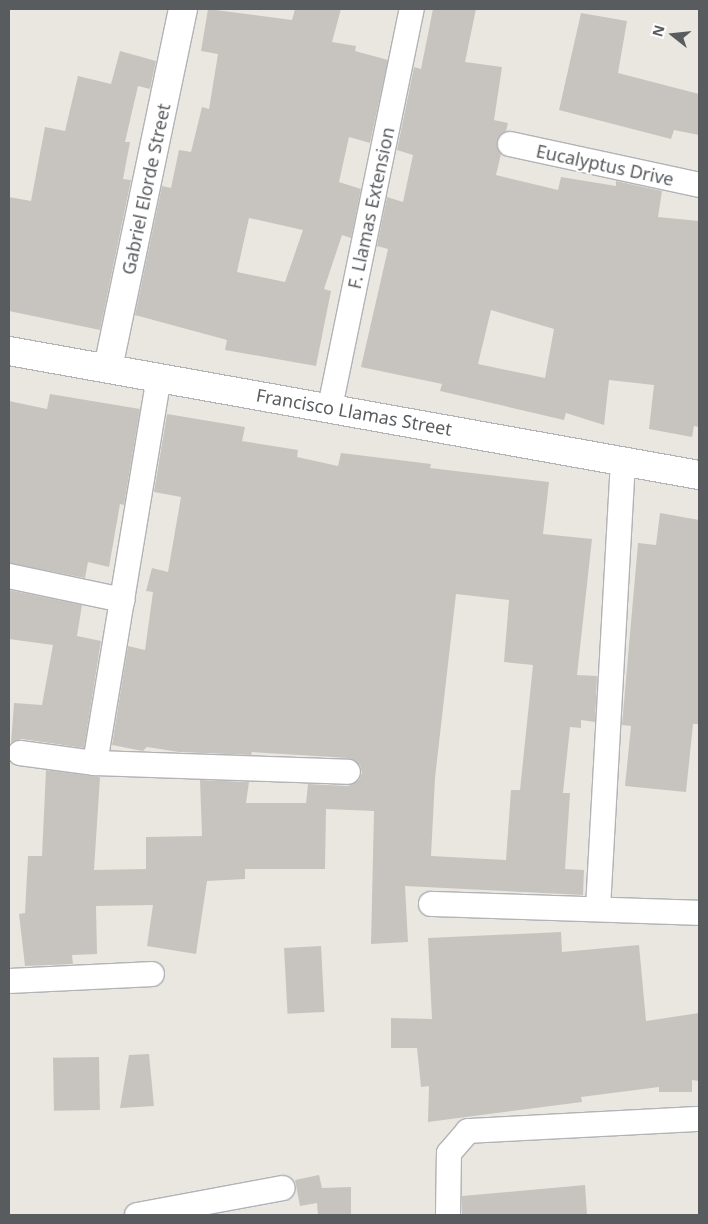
<!DOCTYPE html>
<html>
<head>
<meta charset="utf-8">
<style>
	body { margin:0 }
	#map { position:relative; width:708px; height:1224px; overflow:hidden; background:#eae7e0; font-family:"Noto Sans",sans-serif }
	div>[style] { position:absolute }
	.building>* { inset:0; background:#c7c4bf; transform-origin:0 0 }
	.roads { filter:drop-shadow(1px 0 #b1b3b6) drop-shadow(-1px 0 #b1b3b6) drop-shadow(0 1px #b1b3b6) drop-shadow(0 -1px #b1b3b6) }
	.street>* { height:24px; margin:-12px; padding:0 12px; transform-origin:12px; border-radius:12px; background:#fff }
	.secondary>* { height:28px; margin:-14px; padding:0 14px; transform-origin:14px; border-radius:14px; background:#fff }
	span { translate:-50% -50%; white-space:nowrap; text-align:center; line-height:1.15; -webkit-text-stroke:4px #fff; paint-order:stroke }
	.street-label { font-size:18px; color:#595c5f }
	.frame { position:absolute; inset:0; border:10px solid #595c5f; pointer-events:none }
	.north { position:absolute; left:648px; top:10px; width:50px; height:50px; -webkit-text-stroke:4px #fff; paint-order:stroke; rotate:286deg; font-size:14px; font-weight:700; line-height:20px; text-align:center; color:#595c5f }
	.north::after { content:''; display:block; margin:auto; width:18px; height:22px; background:#595c5f; clip-path:polygon(50% 0,100% 100%,50% 72%,0 100%) }
</style>
</head>
<body>
<div id="map">
	<div class="building">
		<i style="clip-path:polygon(evenodd,208px 9px,292px 20px,295px 9px,341px 9px,332px 42px,356px 46px,355px 51px,388px 60px,370px 143px,349px 137px,339px 182px,361px 189px,351px 238px,342px 235px,324px 289px,331px 291px,316px 366px,225px 350px,227px 340px,135px 315px,162px 186px,171px 188px,179px 150px,191px 152px,202px 107px,209px 109px,218px 54px,201px 51px,208px 9px,249px 218px,303px 230px,285px 282px,237px 272px,249px 218px)"></i>
		<i style="clip-path:polygon(evenodd,433px 9px,476px 9px,465px 62px,502px 67px,494px 120px,508px 123px,506px 131px,497px 141px,501px 154px,496px 175px,558px 190px,561px 177px,616px 186px,616px 181px,662px 191px,658px 217px,699px 221px,699px 427px,694px 426px,692px 437px,649px 429px,654px 385px,609px 380px,604px 425px,566px 413px,564px 420px,440px 391px,442px 384px,361px 367px,388px 249px,377px 246px,387px 197px,403px 202px,413px 155px,397px 150px,414px 67px,421px 69px,433px 9px,491px 310px,554px 329px,545px 378px,478px 364px,491px 310px)"></i>
		<i style="clip-path:polygon(581px 13px,627px 21px,618px 73px,699px 94px,699px 135px,674px 130px,671px 139px,559px 110px)"></i>
		<i style="clip-path:polygon(120px 51px,156px 61px,150px 89px,138px 86px,125px 142px,130px 142px,123px 179px,131px 180px,100px 330px,9px 311px,9px 197px,31px 201px,45px 127px,65px 131px,78px 76px,111px 84px)"></i>
		<i style="clip-path:polygon(50px 394px,140px 409px,124px 505px,120px 504px,109px 567px,88px 562px,85px 578px,9px 563px,9px 401px,47px 409px)"></i>
		<i style="clip-path:polygon(evenodd,167px 414px,245px 427px,242px 441px,298px 450px,297px 457px,338px 466px,341px 453px,431px 464px,430px 468px,549px 482px,543px 534px,592px 539px,577px 675px,597px 676px,595px 722px,581px 720px,581px 728px,570px 727px,563px 793px,570px 793px,565px 869px,584px 870px,583px 895px,405px 886px,408px 942px,371px 944px,374px 811px,326px 809px,325px 869px,245px 869px,245px 879px,207px 881px,196px 954px,147px 946px,153px 905px,96px 906px,97px 954px,72px 955px,73px 964px,25px 966px,19px 914px,25px 913px,28px 856px,42px 856px,46px 770px,100px 777px,94px 870px,146px 869px,146px 837px,202px 836px,200px 780px,249px 782px,246px 803px,306px 803px,308px 784px,348px 786px,359px 780px,362px 773px,360px 765px,348px 758px,252px 752px,251px 755px,179px 752px,147px 747px,143px 751px,112px 745px,128px 646px,145px 650px,153px 592px,146px 591px,152px 568px,168px 572px,181px 497px,154px 492px,167px 414px,456px 594px,509px 600px,504px 662px,533px 665px,520px 790px,511px 790px,506px 860px,431px 856px,435px 778px,456px 594px)"></i>
		<i style="clip-path:polygon(660px 513px,699px 520px,699px 724px,693px 724px,686px 792px,625px 786px,631px 726px,622px 725px,638px 543px,656px 545px)"></i>
		<i style="clip-path:polygon(9px 590px,82px 605px,77px 636px,101px 641px,84px 748px,22px 739px,11px 743px,14px 703px,42px 705px,53px 645px,9px 639px)"></i>
		<i style="clip-path:polygon(561px 932px,562px 952px,639px 945px,646px 1021px,699px 1013px,699px 1081px,692px 1080px,692px 1092px,659px 1092px,659px 1087px,581px 1097px,582px 1102px,428px 1122px,429px 1086px,421px 1087px,417px 1048px,391px 1048px,391px 1018px,432px 1019px,428px 938px)"></i>
		<i style="left:321px;top:946px;width:66px;height:37px;rotate:87deg"></i>
		<i style="clip-path:polygon(149px 1054px,154px 1106px,120px 1108px,129px 1055px)"></i>
		<i style="left:99px;top:1057px;width:53px;height:46px;rotate:89deg"></i>
		<i style="clip-path:polygon(319px 1175px,322px 1188px,351px 1187px,351px 1215px,318px 1215px,317px 1203px,300px 1206px,295px 1180px)"></i>
		<i style="clip-path:polygon(585px 1185px,587px 1215px,462px 1215px,462px 1196px)"></i>
	</div>
	<div class="roads">
		<div class="street">
			<i style="left:510px;top:144px;width:193px;rotate:12.2deg"></i>
			<i style="left:330px;top:407px;width:406px;rotate:-78.4deg"></i>
			<i style="left:9px;top:576px;width:116px;rotate:11.9deg"></i>
			<i style="left:20px;top:753px;width:76px;rotate:7.6deg"></i>
			<i style="left:95px;top:763px;width:253px;rotate:2deg"></i>
			<i style="left:95px;top:763px;width:391px;rotate:-80.6deg"></i>
			<i style="left:431px;top:904px;width:268px;rotate:1.9deg"></i>
			<i style="left:598px;top:908px;width:449px;rotate:-86.8deg"></i>
			<i style="left:9px;top:981px;width:143px;rotate:-2.8deg"></i>
			<i style="left:137px;top:1215px;width:148px;rotate:-10.5deg"></i>
			<i style="left:448px;top:1215px;width:62px;rotate:-89.1deg"></i>
			<i style="left:449px;top:1153px;width:29px;rotate:-49deg"></i>
			<i style="left:468px;top:1131px;width:231px;rotate:-3deg"></i>
		</div>
		<div class="secondary">
			<i style="left:9px;top:351px;width:701px;rotate:10.19deg"></i>
			<i style="left:108px;top:368px;width:367px;rotate:-78.2deg"></i>
		</div>
	</div>
	<div class="street-label">
		<span style="left:605px;top:165px;rotate:12deg">Eucalyptus Drive</span>
		<span style="left:146px;top:189px;rotate:-78deg">Gabriel Elorde Street</span>
		<span style="left:371px;top:208px;rotate:-78deg">F. Llamas Extension</span>
		<span style="left:354px;top:412px;rotate:10deg">Francisco Llamas Street</span>
	</div>
	<div class="frame"></div>
	<div class="north">N</div>
</div>
</body>
</html>
